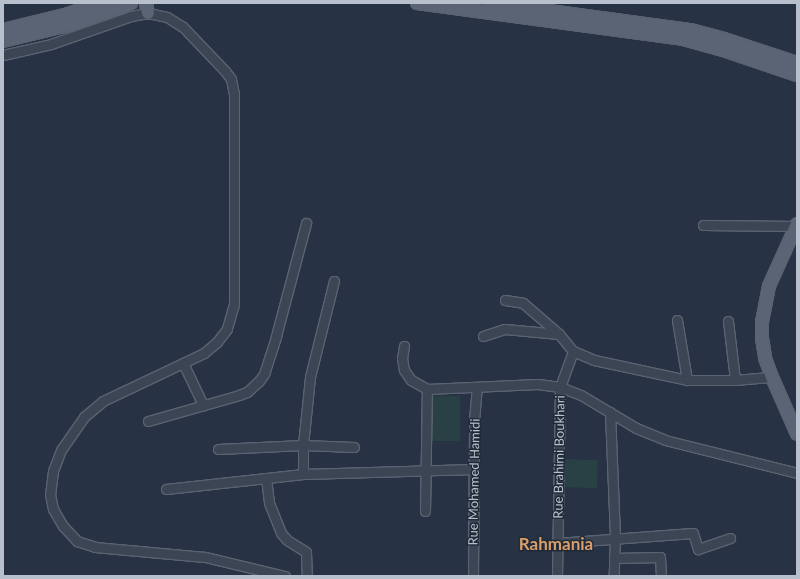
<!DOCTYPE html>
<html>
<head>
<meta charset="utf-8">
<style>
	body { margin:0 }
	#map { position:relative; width:800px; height:579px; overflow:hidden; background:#273344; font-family:Lato,sans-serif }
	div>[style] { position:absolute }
	.green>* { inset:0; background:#294145; transform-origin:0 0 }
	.roads { filter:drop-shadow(1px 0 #5a6371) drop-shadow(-1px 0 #5a6371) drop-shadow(0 1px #5a6371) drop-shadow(0 -1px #5a6371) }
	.minor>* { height:9px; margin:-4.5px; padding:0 4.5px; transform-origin:4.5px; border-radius:4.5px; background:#3c4554 }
	.major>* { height:12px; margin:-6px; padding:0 6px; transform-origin:6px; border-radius:6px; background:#5a6474 }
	span { translate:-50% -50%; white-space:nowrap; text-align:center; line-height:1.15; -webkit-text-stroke:3px #202a39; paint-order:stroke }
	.street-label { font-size:13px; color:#b9c0cd }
	.district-label { font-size:17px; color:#d99e69; font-weight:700 }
	.frame { position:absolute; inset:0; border:4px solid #b9c0cd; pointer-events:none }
</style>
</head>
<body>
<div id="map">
	<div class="green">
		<i style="left:427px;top:396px;width:33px;height:45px"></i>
		<i style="left:562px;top:459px;width:36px;height:28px;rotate:2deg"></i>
	</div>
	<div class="roads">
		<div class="minor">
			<i style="left:3px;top:55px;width:49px;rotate:-12.9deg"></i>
			<i style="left:51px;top:44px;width:85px;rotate:-19.3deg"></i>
			<i style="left:131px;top:16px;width:17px;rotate:-10deg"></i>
			<i style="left:148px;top:13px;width:19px;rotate:12deg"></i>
			<i style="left:167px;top:17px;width:19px;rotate:32deg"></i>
			<i style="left:183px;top:27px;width:61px;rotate:46.3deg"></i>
			<i style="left:225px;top:71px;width:10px;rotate:53deg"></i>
			<i style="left:231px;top:79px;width:15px;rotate:79deg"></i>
			<i style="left:234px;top:94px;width:210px;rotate:90deg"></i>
			<i style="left:234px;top:304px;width:26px;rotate:106deg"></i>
			<i style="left:227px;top:329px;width:16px;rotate:128deg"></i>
			<i style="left:217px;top:342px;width:17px;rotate:140deg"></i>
			<i style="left:204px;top:353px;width:112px;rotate:154.6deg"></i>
			<i style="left:103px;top:401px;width:25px;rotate:140deg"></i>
			<i style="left:84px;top:417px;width:40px;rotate:124.9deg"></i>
			<i style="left:61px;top:450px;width:22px;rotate:111deg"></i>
			<i style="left:53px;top:471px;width:23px;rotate:97deg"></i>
			<i style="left:50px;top:494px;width:15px;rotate:79deg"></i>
			<i style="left:53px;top:509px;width:20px;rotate:60deg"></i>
			<i style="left:63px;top:526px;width:21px;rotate:47deg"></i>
			<i style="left:77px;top:541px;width:19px;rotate:18deg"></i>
			<i style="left:95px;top:547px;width:110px;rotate:5.2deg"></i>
			<i style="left:205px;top:557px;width:82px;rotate:13.4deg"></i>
			<i style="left:703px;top:225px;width:93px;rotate:0.6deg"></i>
			<i style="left:505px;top:300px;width:18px;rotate:9deg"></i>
			<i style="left:523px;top:303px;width:48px;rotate:40.7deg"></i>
			<i style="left:677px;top:320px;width:61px;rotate:80.5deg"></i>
			<i style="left:728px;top:321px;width:59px;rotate:83.2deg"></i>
			<i style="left:483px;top:336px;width:23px;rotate:-18deg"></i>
			<i style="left:505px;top:329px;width:54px;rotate:5.3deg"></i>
			<i style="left:559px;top:334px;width:22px;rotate:51deg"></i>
			<i style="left:573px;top:351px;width:23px;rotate:23deg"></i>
			<i style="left:594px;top:360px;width:95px;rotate:12.1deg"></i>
			<i style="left:687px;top:380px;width:48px"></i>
			<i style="left:735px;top:380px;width:37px;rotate:-5deg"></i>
			<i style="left:404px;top:346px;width:12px;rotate:99deg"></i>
			<i style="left:402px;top:358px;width:12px;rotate:81deg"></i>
			<i style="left:404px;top:370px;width:12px;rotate:55deg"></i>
			<i style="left:411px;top:380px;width:18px;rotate:29deg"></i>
			<i style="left:427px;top:389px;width:111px;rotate:-2.6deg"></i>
			<i style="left:538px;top:384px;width:22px;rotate:8deg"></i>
			<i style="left:560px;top:387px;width:22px;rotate:21deg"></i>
			<i style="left:581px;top:395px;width:64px;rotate:31deg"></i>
			<i style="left:636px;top:428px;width:31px;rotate:22deg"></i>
			<i style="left:665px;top:440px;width:136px;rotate:14deg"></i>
			<i style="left:183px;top:363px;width:47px;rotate:64.5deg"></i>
			<i style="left:610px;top:412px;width:126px;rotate:87.7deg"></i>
			<i style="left:615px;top:538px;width:38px;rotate:92deg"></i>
			<i style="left:148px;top:421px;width:95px;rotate:-15.9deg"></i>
			<i style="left:239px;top:395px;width:9px;rotate:-21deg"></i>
			<i style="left:247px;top:392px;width:16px;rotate:-43deg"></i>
			<i style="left:259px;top:381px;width:9px;rotate:-54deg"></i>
			<i style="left:264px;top:374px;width:40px;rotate:-72deg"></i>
			<i style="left:276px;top:336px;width:117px;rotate:-75.1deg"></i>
			<i style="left:218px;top:449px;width:85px;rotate:-2.7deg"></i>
			<i style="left:303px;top:445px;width:51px;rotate:2.2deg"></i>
			<i style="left:303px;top:474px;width:29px;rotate:-90deg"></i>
			<i style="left:303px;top:445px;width:68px;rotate:-84.1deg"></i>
			<i style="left:310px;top:377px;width:99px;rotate:-76deg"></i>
			<i style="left:266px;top:478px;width:25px;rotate:83deg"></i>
			<i style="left:269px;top:503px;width:32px;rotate:68deg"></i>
			<i style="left:281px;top:533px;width:9px;rotate:49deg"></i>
			<i style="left:287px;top:540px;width:22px;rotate:32deg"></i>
			<i style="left:306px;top:552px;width:24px;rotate:88deg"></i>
			<i style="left:166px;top:489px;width:138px;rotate:-6.2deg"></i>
			<i style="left:303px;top:474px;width:171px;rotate:-1.7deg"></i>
			<i style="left:425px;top:511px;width:122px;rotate:-89.1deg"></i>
			<i style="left:557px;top:543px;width:136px;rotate:-4.2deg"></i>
			<i style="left:693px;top:533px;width:17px;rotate:73deg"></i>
			<i style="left:698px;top:549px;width:34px;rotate:-19deg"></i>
			<i style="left:614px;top:558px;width:46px;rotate:-1.2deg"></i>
			<i style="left:660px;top:557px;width:19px;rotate:87deg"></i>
			<i style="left:473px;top:576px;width:156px;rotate:-89.6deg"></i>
			<i style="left:474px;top:420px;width:33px;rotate:-85deg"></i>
			<i style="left:557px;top:576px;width:189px;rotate:-89.1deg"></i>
			<i style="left:560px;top:387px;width:38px;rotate:-70deg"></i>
		</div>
		<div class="major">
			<i style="left:146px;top:3px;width:10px;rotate:79deg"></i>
			<i style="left:417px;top:3px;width:268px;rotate:7.7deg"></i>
			<i style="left:683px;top:39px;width:41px;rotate:15.4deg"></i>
			<i style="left:723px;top:50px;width:78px;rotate:18.7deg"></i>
			<i style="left:490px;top:3px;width:203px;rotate:7.7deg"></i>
			<i style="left:691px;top:30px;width:34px;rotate:15deg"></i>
			<i style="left:724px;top:39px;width:77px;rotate:18.2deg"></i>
			<i style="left:3px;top:30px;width:67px;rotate:-13.8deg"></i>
			<i style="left:68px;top:14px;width:34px;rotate:-19deg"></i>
			<i style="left:3px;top:41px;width:71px;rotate:-13.8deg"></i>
			<i style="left:72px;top:24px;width:63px;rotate:-19.6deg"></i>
			<i style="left:797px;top:224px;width:68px;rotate:114.3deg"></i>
			<i style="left:769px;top:286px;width:36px;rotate:101deg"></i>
			<i style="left:762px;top:321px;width:17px;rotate:90deg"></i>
			<i style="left:762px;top:338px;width:20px;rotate:81deg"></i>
			<i style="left:765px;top:358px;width:20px;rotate:70deg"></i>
			<i style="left:772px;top:377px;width:62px;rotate:66.3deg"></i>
		</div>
	</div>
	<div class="street-label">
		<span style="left:559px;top:457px;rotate:-89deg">Rue Brahimi Boukhari</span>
		<span style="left:474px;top:482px;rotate:-89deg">Rue Mohamed Hamidi</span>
	</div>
	<div class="district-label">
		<span style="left:556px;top:544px">Rahmania</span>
	</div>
	<div class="frame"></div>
</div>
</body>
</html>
